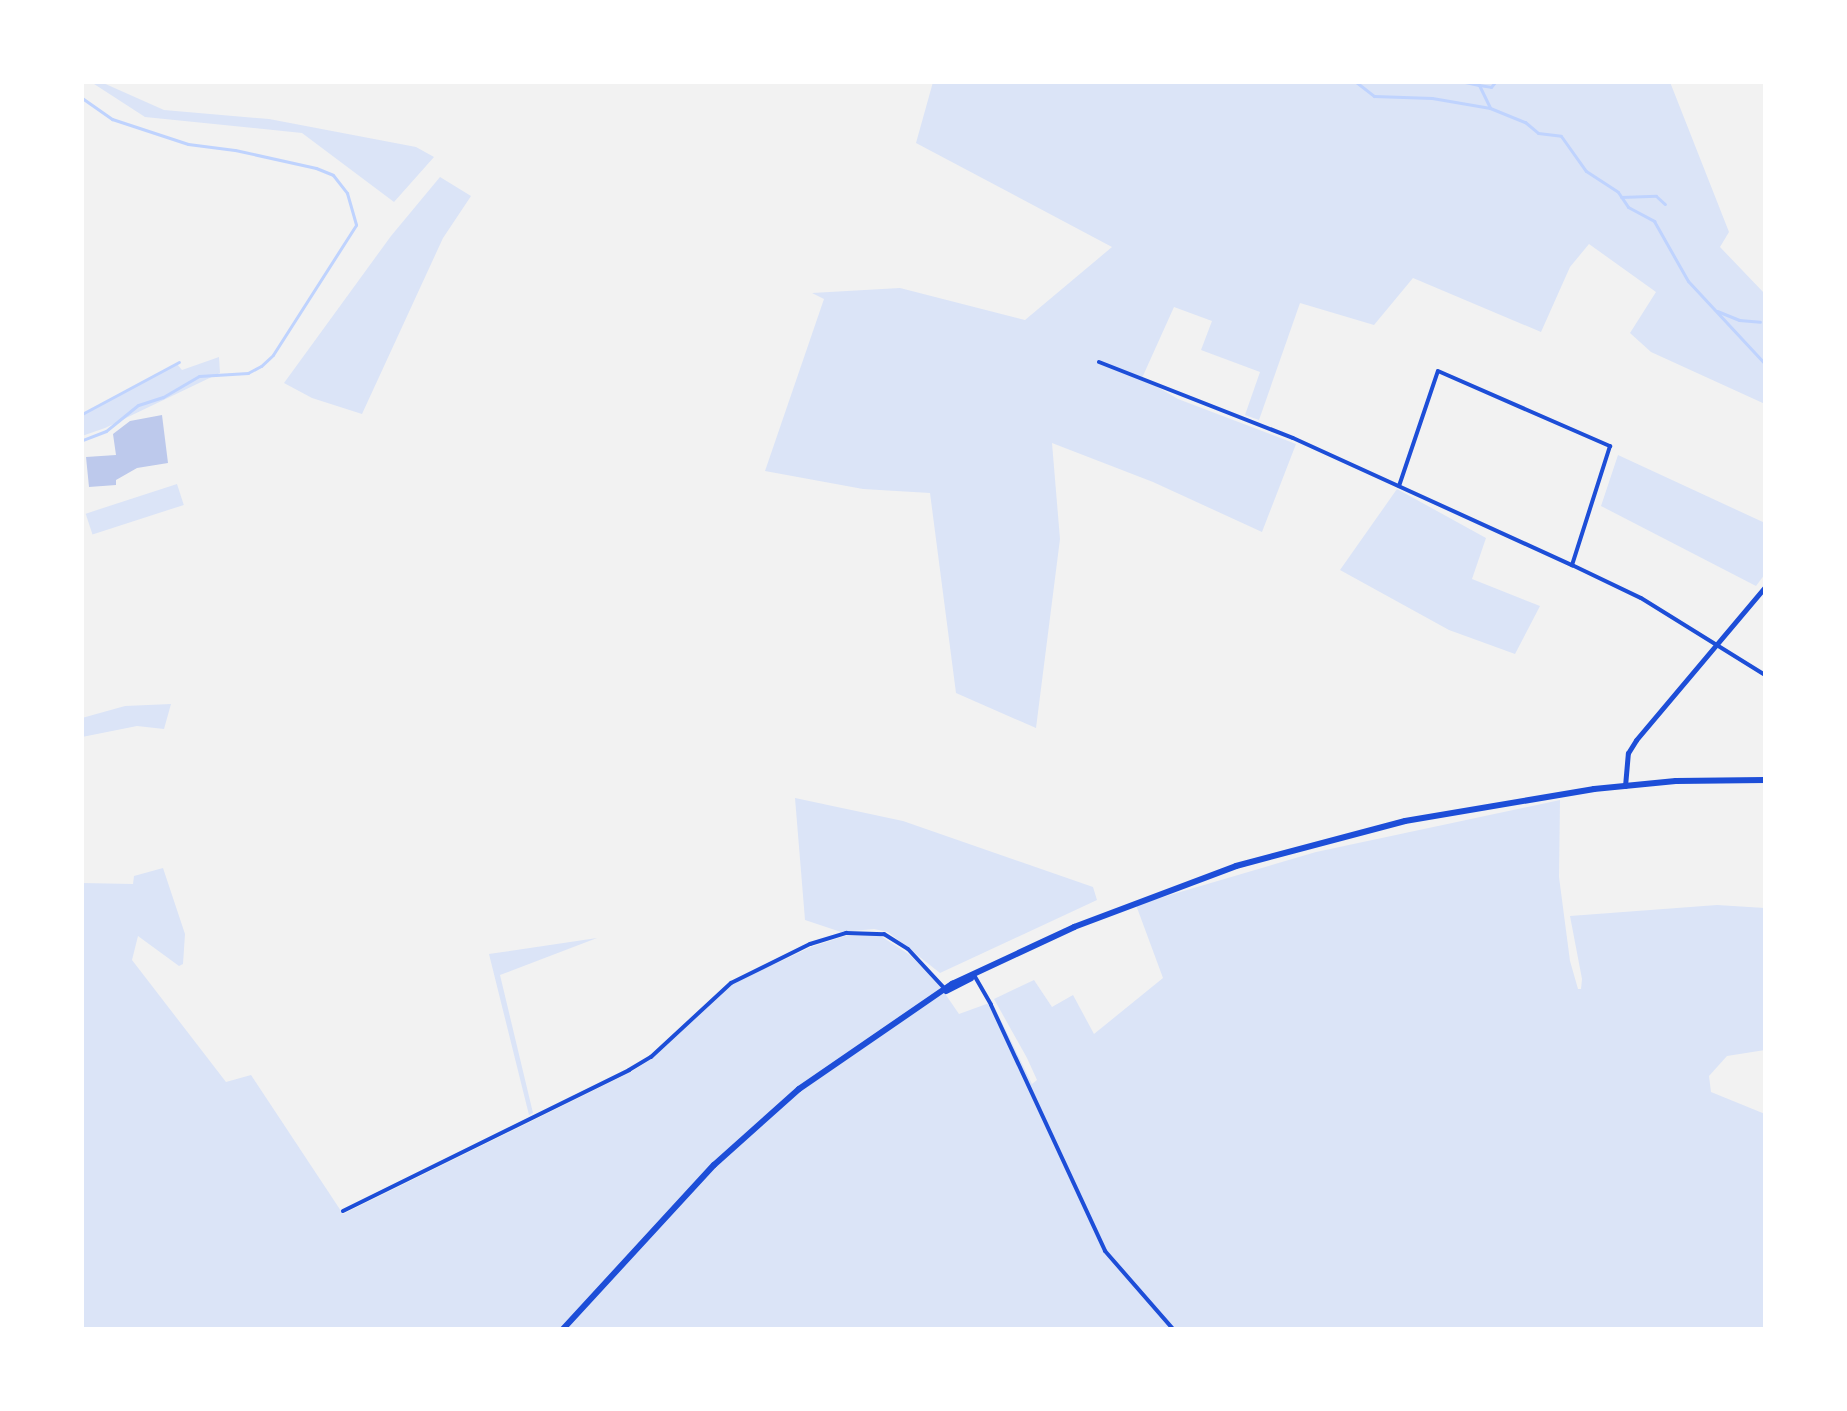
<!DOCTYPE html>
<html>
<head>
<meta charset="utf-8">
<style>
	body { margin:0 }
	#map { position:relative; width:1847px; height:1411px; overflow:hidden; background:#f2f2f2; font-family:"Libre Baskerville",serif }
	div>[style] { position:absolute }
	.green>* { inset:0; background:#dbe4f7; transform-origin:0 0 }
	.stream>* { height:3px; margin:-1.5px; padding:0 1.5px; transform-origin:1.5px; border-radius:1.5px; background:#bfd3fe }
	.building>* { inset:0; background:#bdc9ec }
	.minor>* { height:4px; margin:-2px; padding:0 2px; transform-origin:2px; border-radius:2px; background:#1d4ed8 }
	.tertiary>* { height:5px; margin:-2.5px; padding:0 2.5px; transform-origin:2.5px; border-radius:2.5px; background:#1d4ed8 }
	.secondary>* { height:6px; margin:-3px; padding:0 3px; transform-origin:3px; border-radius:3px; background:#1d4ed8 }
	span { translate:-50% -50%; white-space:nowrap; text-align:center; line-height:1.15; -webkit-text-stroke:8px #fff; paint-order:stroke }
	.frame { position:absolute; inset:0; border:84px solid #fff; pointer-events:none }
</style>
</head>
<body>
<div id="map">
	<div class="green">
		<i style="clip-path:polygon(91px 82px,101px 82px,164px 110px,269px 119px,416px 147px,434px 157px,394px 202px,302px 133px,145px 117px)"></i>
		<i style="clip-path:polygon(933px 82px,1670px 82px,1729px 232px,1720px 247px,1765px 294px,1765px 404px,1651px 352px,1630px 333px,1656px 292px,1589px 244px,1570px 267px,1541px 332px,1413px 278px,1374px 325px,1300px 303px,1259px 420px,1245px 415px,1260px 372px,1201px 350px,1212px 321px,1174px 307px,1142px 378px,1178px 399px,1296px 444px,1262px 532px,1153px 482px,1052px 443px,1060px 539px,1036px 728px,956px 693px,930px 493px,863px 489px,765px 471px,824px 299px,812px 293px,900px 288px,1025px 320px,1112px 247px,916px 143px)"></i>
		<i style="clip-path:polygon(440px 177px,471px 196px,443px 238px,362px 414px,312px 398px,284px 383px,391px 236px)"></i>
		<i style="clip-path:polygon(219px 357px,220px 373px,105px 428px,82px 436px,82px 415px,177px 364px,182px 370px)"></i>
		<i style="clip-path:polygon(1618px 455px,1765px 523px,1765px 574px,1756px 586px,1601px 506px)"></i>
		<i style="left:177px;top:484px;width:22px;height:96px;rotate:72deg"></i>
		<i style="clip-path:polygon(1397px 489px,1486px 538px,1472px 579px,1540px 606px,1515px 654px,1449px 630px,1340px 570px)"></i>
		<i style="clip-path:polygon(171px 704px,164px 729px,137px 726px,82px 737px,82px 718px,125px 706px)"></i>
		<i style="clip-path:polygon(795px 798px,903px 821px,1093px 887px,1097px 900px,940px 973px,888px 932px,874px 929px,841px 932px,805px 920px)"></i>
		<i style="clip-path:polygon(1560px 800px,1559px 877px,1570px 961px,1578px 989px,1581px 989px,1582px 979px,1570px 916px,1717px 905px,1765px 908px,1765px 1050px,1727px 1056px,1709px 1076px,1711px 1092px,1765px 1114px,1765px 1329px,82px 1329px,82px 883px,133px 884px,134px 876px,163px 868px,185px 934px,183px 964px,179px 966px,138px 936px,132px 960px,226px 1082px,251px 1075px,343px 1214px,631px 1072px,653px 1058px,732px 984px,811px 947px,845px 936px,879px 935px,910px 955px,937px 982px,959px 1014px,992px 1002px,1032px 1084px,1037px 1080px,1027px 1058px,994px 999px,1034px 980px,1052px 1007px,1073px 995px,1094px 1034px,1163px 978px,1136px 905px,1316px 852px)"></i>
		<i style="clip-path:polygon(597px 938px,500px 975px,533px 1113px,529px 1115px,489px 954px)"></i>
	</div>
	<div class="stream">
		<i style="left:1356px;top:82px;width:23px;rotate:38deg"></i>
		<i style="left:1374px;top:96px;width:58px;rotate:2deg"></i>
		<i style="left:1432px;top:98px;width:59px;rotate:9.8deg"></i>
		<i style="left:1490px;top:108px;width:38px;rotate:22deg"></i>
		<i style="left:1525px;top:122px;width:17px;rotate:40deg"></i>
		<i style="left:1538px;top:133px;width:23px;rotate:7deg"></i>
		<i style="left:1561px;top:136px;width:43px;rotate:54.5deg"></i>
		<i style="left:1586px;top:171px;width:38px;rotate:33deg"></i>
		<i style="left:1618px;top:192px;width:18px;rotate:56deg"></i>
		<i style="left:1628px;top:207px;width:30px;rotate:28deg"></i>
		<i style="left:1654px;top:221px;width:69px;rotate:60.5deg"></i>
		<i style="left:1688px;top:281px;width:113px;rotate:47.1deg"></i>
		<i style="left:1465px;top:82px;width:14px;rotate:12deg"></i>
		<i style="left:1479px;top:85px;width:25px;rotate:64deg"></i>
		<i style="left:1479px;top:85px;width:12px;rotate:9deg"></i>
		<i style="left:1491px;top:87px;width:6px;rotate:-51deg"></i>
		<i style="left:82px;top:98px;width:37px;rotate:35deg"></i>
		<i style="left:112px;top:119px;width:80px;rotate:18.2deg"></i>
		<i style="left:188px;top:144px;width:47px;rotate:7.3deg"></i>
		<i style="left:235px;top:150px;width:83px;rotate:12.5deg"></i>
		<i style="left:316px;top:168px;width:18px;rotate:22deg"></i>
		<i style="left:333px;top:175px;width:23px;rotate:52deg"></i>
		<i style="left:347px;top:193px;width:33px;rotate:74deg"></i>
		<i style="left:356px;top:225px;width:154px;rotate:122.6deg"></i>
		<i style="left:273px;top:355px;width:16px;rotate:137deg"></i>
		<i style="left:261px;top:366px;width:15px;rotate:152deg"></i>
		<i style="left:248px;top:373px;width:49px;rotate:176.5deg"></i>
		<i style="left:199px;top:376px;width:42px;rotate:149.7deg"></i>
		<i style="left:163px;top:397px;width:26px;rotate:162deg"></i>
		<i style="left:138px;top:405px;width:41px;rotate:140.9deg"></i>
		<i style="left:106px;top:431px;width:26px;rotate:159deg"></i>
		<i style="left:1621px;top:197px;width:35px;rotate:-2deg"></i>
		<i style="left:1656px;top:196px;width:12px;rotate:42deg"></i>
		<i style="left:1717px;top:311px;width:24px;rotate:22deg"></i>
		<i style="left:1739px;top:320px;width:21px;rotate:5deg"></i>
		<i style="left:82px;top:414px;width:110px;rotate:-28.2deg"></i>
	</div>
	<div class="building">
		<i style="clip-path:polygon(162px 415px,168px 463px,137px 468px,116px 480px,116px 485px,89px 487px,86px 457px,116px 455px,113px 434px,130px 421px)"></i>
	</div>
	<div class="minor">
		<i style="left:1099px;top:362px;width:208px;rotate:21.4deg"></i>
		<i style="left:1293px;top:438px;width:307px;rotate:24.5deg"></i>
		<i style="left:1572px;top:565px;width:76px;rotate:25.6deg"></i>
		<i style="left:1641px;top:598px;width:146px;rotate:31.8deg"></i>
		<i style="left:1399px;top:486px;width:121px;rotate:-71.3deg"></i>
		<i style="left:1438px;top:371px;width:188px;rotate:23.6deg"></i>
		<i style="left:1610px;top:446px;width:125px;rotate:107.7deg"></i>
		<i style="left:974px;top:975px;width:34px;rotate:60deg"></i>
		<i style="left:991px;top:1005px;width:271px;rotate:65.1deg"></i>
		<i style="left:1105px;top:1251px;width:103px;rotate:48.9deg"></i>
		<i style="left:343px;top:1211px;width:319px;rotate:-26.2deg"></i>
		<i style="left:629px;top:1070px;width:26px;rotate:-31deg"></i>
		<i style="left:651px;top:1057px;width:109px;rotate:-42.8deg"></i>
		<i style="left:731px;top:983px;width:88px;rotate:-26.3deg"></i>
		<i style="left:810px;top:944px;width:38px;rotate:-17deg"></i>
		<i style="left:846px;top:933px;width:38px;rotate:2deg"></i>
		<i style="left:884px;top:934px;width:28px;rotate:32deg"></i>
		<i style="left:908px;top:949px;width:54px;rotate:47.2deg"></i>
	</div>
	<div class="tertiary">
		<i style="left:1625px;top:786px;width:33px;rotate:-85deg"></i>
		<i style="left:1628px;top:753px;width:15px;rotate:-58deg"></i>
		<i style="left:1636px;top:740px;width:200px;rotate:-49.9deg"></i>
	</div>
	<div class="secondary">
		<i style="left:946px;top:991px;width:28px;rotate:-27deg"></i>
		<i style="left:563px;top:1329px;width:223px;rotate:-47.4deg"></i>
		<i style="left:714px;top:1165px;width:114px;rotate:-41.8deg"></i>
		<i style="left:799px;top:1089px;width:186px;rotate:-34.5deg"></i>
		<i style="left:952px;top:984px;width:135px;rotate:-25deg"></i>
		<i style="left:1074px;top:927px;width:173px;rotate:-20.6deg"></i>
		<i style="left:1236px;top:866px;width:175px;rotate:-14.9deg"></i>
		<i style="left:1405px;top:821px;width:192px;rotate:-9.6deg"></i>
		<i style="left:1594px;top:789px;width:82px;rotate:-5.6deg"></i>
		<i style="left:1676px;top:781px;width:89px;rotate:-0.6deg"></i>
	</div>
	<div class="frame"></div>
</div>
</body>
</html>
